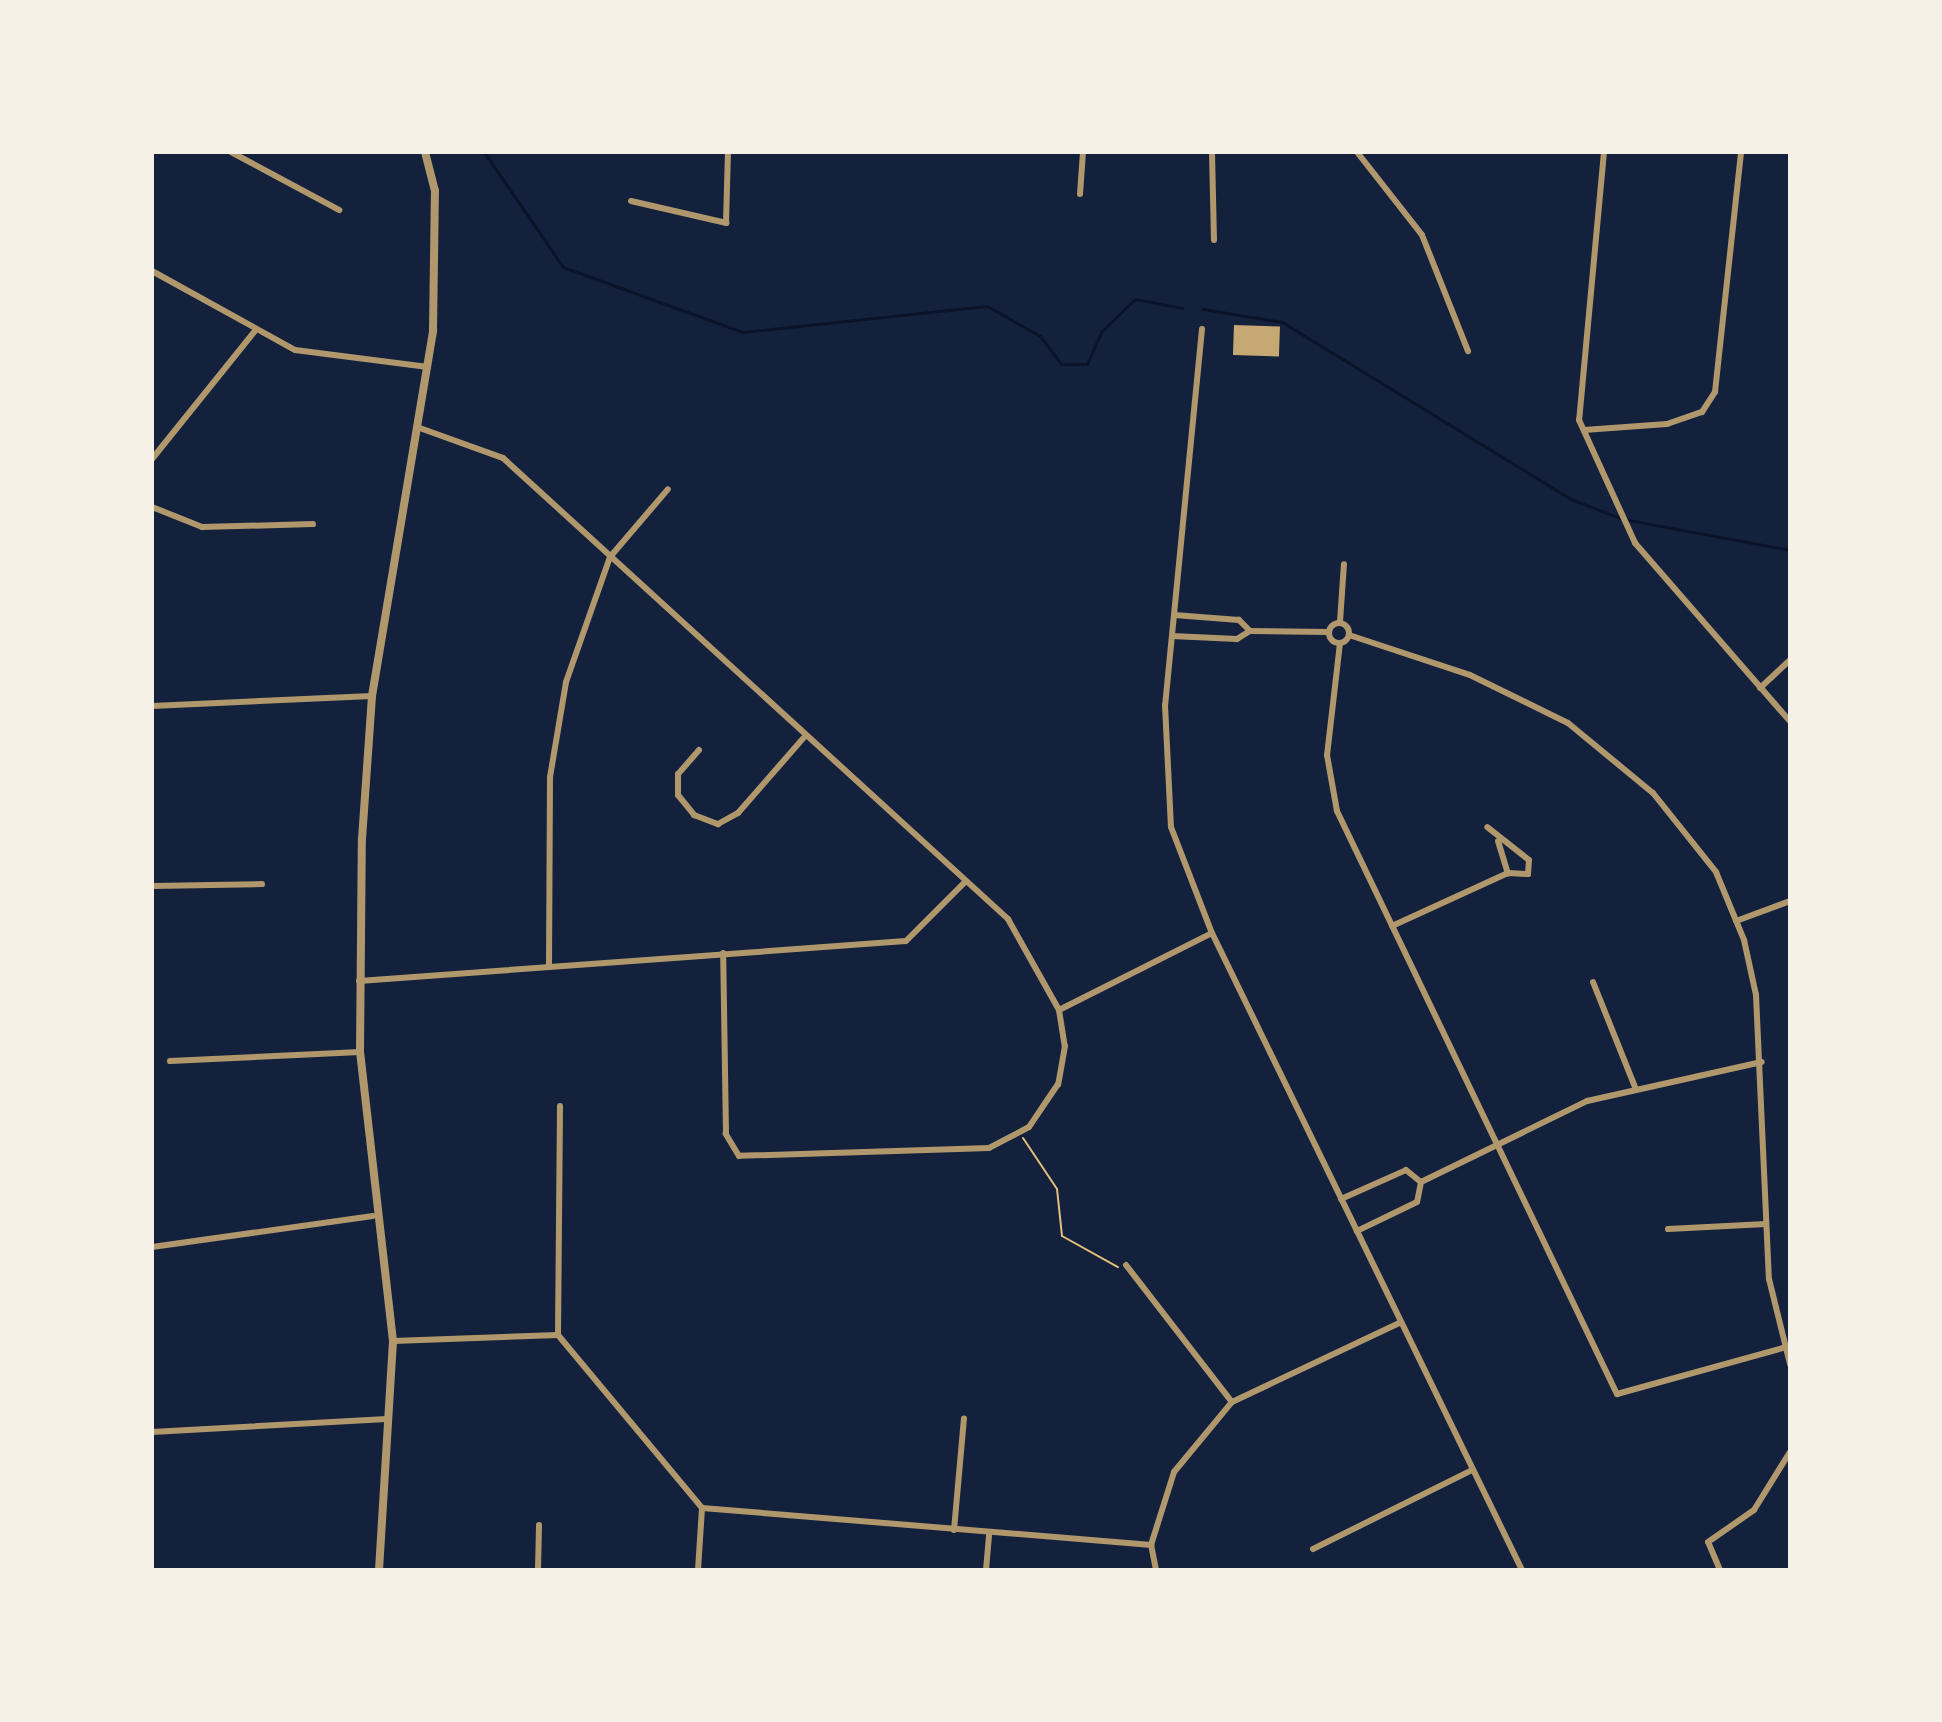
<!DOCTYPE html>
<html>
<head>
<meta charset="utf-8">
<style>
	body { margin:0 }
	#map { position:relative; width:1942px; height:1722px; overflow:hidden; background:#14213d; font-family:"PT Sans",sans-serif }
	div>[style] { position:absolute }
	.stream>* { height:3px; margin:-1.5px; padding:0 1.5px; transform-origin:1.5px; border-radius:1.5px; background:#0b132b }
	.building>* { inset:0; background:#c6a872; transform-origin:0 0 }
	.path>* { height:2px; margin:-1px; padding:0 1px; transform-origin:1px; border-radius:1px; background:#e5c07b }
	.minor>* { height:6px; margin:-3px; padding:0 3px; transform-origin:3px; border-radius:3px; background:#b1986c }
	.minor>.ring { margin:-3px; padding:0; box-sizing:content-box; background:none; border:6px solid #b1986c; border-radius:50% }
	.tertiary>* { height:8px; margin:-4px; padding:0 4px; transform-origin:4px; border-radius:4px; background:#b1986c }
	span { translate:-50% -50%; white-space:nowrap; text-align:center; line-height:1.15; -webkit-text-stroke:6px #f6f1e7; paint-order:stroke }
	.frame { position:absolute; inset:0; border:154px solid #f6f1e7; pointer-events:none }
</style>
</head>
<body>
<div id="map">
	<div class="stream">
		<i style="left:484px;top:152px;width:140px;rotate:55.5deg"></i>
		<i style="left:563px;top:267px;width:191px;rotate:19.9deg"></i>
		<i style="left:743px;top:332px;width:245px;rotate:-6.1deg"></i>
		<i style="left:987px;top:306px;width:61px;rotate:29.5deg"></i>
		<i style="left:1040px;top:336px;width:35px;rotate:53deg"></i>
		<i style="left:1061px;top:364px;width:26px"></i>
		<i style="left:1087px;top:364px;width:36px;rotate:-66deg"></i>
		<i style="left:1102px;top:331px;width:46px;rotate:-44.1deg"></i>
		<i style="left:1135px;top:299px;width:48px;rotate:10.8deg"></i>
		<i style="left:1203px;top:309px;width:80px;rotate:9.3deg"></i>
		<i style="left:1282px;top:322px;width:341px;rotate:31.5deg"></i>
		<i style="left:1573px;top:500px;width:53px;rotate:20.8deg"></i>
		<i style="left:1623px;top:519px;width:170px;rotate:10.5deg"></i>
	</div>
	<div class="building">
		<i style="left:1234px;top:325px;width:46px;height:30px;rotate:2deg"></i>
	</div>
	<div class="path">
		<i style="left:1023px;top:1138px;width:61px;rotate:56.3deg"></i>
		<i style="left:1057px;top:1189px;width:47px;rotate:83.9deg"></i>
		<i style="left:1062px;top:1236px;width:64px;rotate:29deg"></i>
	</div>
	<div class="minor">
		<i style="left:231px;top:152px;width:123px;rotate:28.2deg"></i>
		<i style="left:1212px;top:152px;width:88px;rotate:88.7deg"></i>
		<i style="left:1357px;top:152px;width:105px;rotate:51.9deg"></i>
		<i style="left:1422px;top:235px;width:125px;rotate:68.4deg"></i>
		<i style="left:1604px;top:152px;width:269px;rotate:95.3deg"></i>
		<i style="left:1579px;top:420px;width:135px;rotate:65.5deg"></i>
		<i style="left:1635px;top:543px;width:236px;rotate:49deg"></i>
		<i style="left:1080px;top:194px;width:42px;rotate:-85.9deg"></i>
		<i style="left:631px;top:201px;width:98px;rotate:13deg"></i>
		<i style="left:726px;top:223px;width:71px;rotate:-88.4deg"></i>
		<i style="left:152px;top:271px;width:163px;rotate:28.9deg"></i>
		<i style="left:295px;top:350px;width:134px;rotate:7.3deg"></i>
		<i style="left:1202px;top:329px;width:378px;rotate:95.6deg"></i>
		<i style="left:1165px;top:705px;width:122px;rotate:87.2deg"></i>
		<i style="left:1171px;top:827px;width:114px;rotate:68.9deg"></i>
		<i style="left:1212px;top:933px;width:708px;rotate:64.05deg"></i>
		<i style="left:417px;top:427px;width:91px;rotate:19.8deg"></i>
		<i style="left:503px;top:458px;width:684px;rotate:42.39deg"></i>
		<i style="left:1008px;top:919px;width:104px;rotate:60.7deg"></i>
		<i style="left:1059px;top:1010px;width:36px;rotate:81deg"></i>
		<i style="left:1065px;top:1046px;width:39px;rotate:100deg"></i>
		<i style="left:1058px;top:1084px;width:52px;rotate:124deg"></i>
		<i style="left:1029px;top:1127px;width:45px;rotate:152.3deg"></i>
		<i style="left:989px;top:1148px;width:250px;rotate:178.2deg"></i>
		<i style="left:739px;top:1156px;width:26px;rotate:-121deg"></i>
		<i style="left:726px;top:1134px;width:181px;rotate:-90.9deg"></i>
		<i style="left:1584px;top:430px;width:83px;rotate:-4.1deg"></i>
		<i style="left:1667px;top:424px;width:37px;rotate:-19deg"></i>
		<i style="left:1702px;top:412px;width:24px;rotate:-57deg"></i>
		<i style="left:1715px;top:392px;width:241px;rotate:-83.8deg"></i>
		<i style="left:152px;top:459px;width:164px;rotate:-51.2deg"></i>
		<i style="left:152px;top:507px;width:54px;rotate:21.8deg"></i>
		<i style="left:202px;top:527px;width:111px;rotate:-1.5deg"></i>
		<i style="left:1340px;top:622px;width:58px;rotate:-86.1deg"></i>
		<i class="ring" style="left:1329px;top:623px;width:14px;height:14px"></i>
		<i style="left:1250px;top:631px;width:78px;rotate:0.7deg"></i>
		<i style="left:1349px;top:635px;width:127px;rotate:18.3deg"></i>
		<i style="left:1470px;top:675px;width:109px;rotate:26.1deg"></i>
		<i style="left:1568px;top:723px;width:110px;rotate:39.5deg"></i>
		<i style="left:1653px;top:793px;width:101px;rotate:51.4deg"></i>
		<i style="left:1716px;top:872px;width:74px;rotate:67.6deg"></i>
		<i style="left:1744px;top:940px;width:56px;rotate:77.7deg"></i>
		<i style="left:1756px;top:995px;width:284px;rotate:87.4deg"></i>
		<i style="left:1769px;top:1279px;width:88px;rotate:76.1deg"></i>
		<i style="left:1172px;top:636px;width:65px;rotate:2.6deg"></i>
		<i style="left:1237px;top:639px;width:15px;rotate:-32deg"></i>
		<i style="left:1250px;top:631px;width:16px;rotate:-135deg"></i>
		<i style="left:1239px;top:620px;width:65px;rotate:-175.6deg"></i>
		<i style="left:1340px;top:643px;width:113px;rotate:96.6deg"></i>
		<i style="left:1327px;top:755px;width:57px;rotate:79.9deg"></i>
		<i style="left:1337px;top:811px;width:647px;rotate:64.35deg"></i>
		<i style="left:1617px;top:1394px;width:175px;rotate:-15.5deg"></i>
		<i style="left:1760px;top:688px;width:41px;rotate:-43deg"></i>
		<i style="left:152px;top:706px;width:220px;rotate:-2.6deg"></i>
		<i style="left:699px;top:750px;width:32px;rotate:131deg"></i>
		<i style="left:678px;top:774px;width:21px;rotate:90deg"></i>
		<i style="left:678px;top:795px;width:26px;rotate:51deg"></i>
		<i style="left:694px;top:815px;width:26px;rotate:21deg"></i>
		<i style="left:718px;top:824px;width:23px;rotate:-29deg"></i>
		<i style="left:738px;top:813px;width:103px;rotate:-48.9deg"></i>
		<i style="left:1498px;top:841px;width:34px;rotate:73deg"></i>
		<i style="left:152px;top:886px;width:110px;rotate:-1deg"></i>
		<i style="left:1736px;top:921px;width:58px;rotate:-20.3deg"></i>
		<i style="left:1392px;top:926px;width:128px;rotate:-24.6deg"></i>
		<i style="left:1508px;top:873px;width:20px;rotate:3deg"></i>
		<i style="left:1528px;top:874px;width:14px;rotate:-86deg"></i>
		<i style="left:1529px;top:860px;width:53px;rotate:-141.8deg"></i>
		<i style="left:549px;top:967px;width:190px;rotate:-89.7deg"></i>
		<i style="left:550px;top:777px;width:96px;rotate:-80.4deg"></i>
		<i style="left:566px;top:682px;width:133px;rotate:-70.6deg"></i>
		<i style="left:610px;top:557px;width:89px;rotate:-49.5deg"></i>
		<i style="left:359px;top:981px;width:548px;rotate:-4.18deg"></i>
		<i style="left:906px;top:941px;width:85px;rotate:-45deg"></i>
		<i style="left:1593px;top:982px;width:113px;rotate:68.2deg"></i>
		<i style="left:1059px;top:1010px;width:171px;rotate:-26.7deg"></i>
		<i style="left:170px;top:1061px;width:190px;rotate:-2.7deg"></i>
		<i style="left:1421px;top:1182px;width:185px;rotate:-26deg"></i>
		<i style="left:1587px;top:1101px;width:179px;rotate:-12.6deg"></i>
		<i style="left:1341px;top:1199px;width:71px;rotate:-24deg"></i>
		<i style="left:1406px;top:1170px;width:19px;rotate:39deg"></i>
		<i style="left:1421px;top:1182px;width:20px;rotate:101deg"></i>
		<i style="left:1417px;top:1202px;width:67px;rotate:154.2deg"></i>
		<i style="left:1668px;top:1229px;width:98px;rotate:-2.9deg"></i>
		<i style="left:152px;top:1247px;width:223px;rotate:-8deg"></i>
		<i style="left:1126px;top:1265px;width:173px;rotate:52.3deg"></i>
		<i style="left:558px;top:1335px;width:229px;rotate:-89.5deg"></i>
		<i style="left:393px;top:1341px;width:165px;rotate:-2.1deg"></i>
		<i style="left:558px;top:1335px;width:225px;rotate:50.2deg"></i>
		<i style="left:702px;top:1508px;width:451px;rotate:4.7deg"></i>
		<i style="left:152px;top:1432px;width:235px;rotate:-3.2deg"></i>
		<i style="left:954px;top:1530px;width:112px;rotate:-84.9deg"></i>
		<i style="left:1313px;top:1549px;width:178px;rotate:-26.4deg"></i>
		<i style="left:538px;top:1570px;width:45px;rotate:-88.7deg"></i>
		<i style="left:698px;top:1570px;width:62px;rotate:-86.3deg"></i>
		<i style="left:986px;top:1570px;width:37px;rotate:-85deg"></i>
		<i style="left:1156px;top:1570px;width:25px;rotate:-101deg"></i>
		<i style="left:1151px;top:1545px;width:77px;rotate:-72.5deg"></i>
		<i style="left:1174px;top:1472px;width:91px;rotate:-50.4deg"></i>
		<i style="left:1232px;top:1402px;width:185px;rotate:-25.3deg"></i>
		<i style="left:1720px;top:1570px;width:30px;rotate:-113deg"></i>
		<i style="left:1708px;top:1542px;width:56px;rotate:-34.8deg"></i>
		<i style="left:1754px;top:1510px;width:68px;rotate:-58.2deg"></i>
	</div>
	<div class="tertiary">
		<i style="left:379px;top:1570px;width:229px;rotate:-86.5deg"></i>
		<i style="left:393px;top:1341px;width:291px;rotate:-96.5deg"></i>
		<i style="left:360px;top:1052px;width:213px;rotate:-89.5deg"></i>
		<i style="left:362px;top:839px;width:143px;rotate:-86deg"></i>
		<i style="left:372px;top:696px;width:371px;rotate:-80.5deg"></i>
		<i style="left:433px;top:330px;width:139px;rotate:-89.2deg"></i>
		<i style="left:435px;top:191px;width:40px;rotate:-104.4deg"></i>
	</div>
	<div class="frame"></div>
</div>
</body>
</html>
